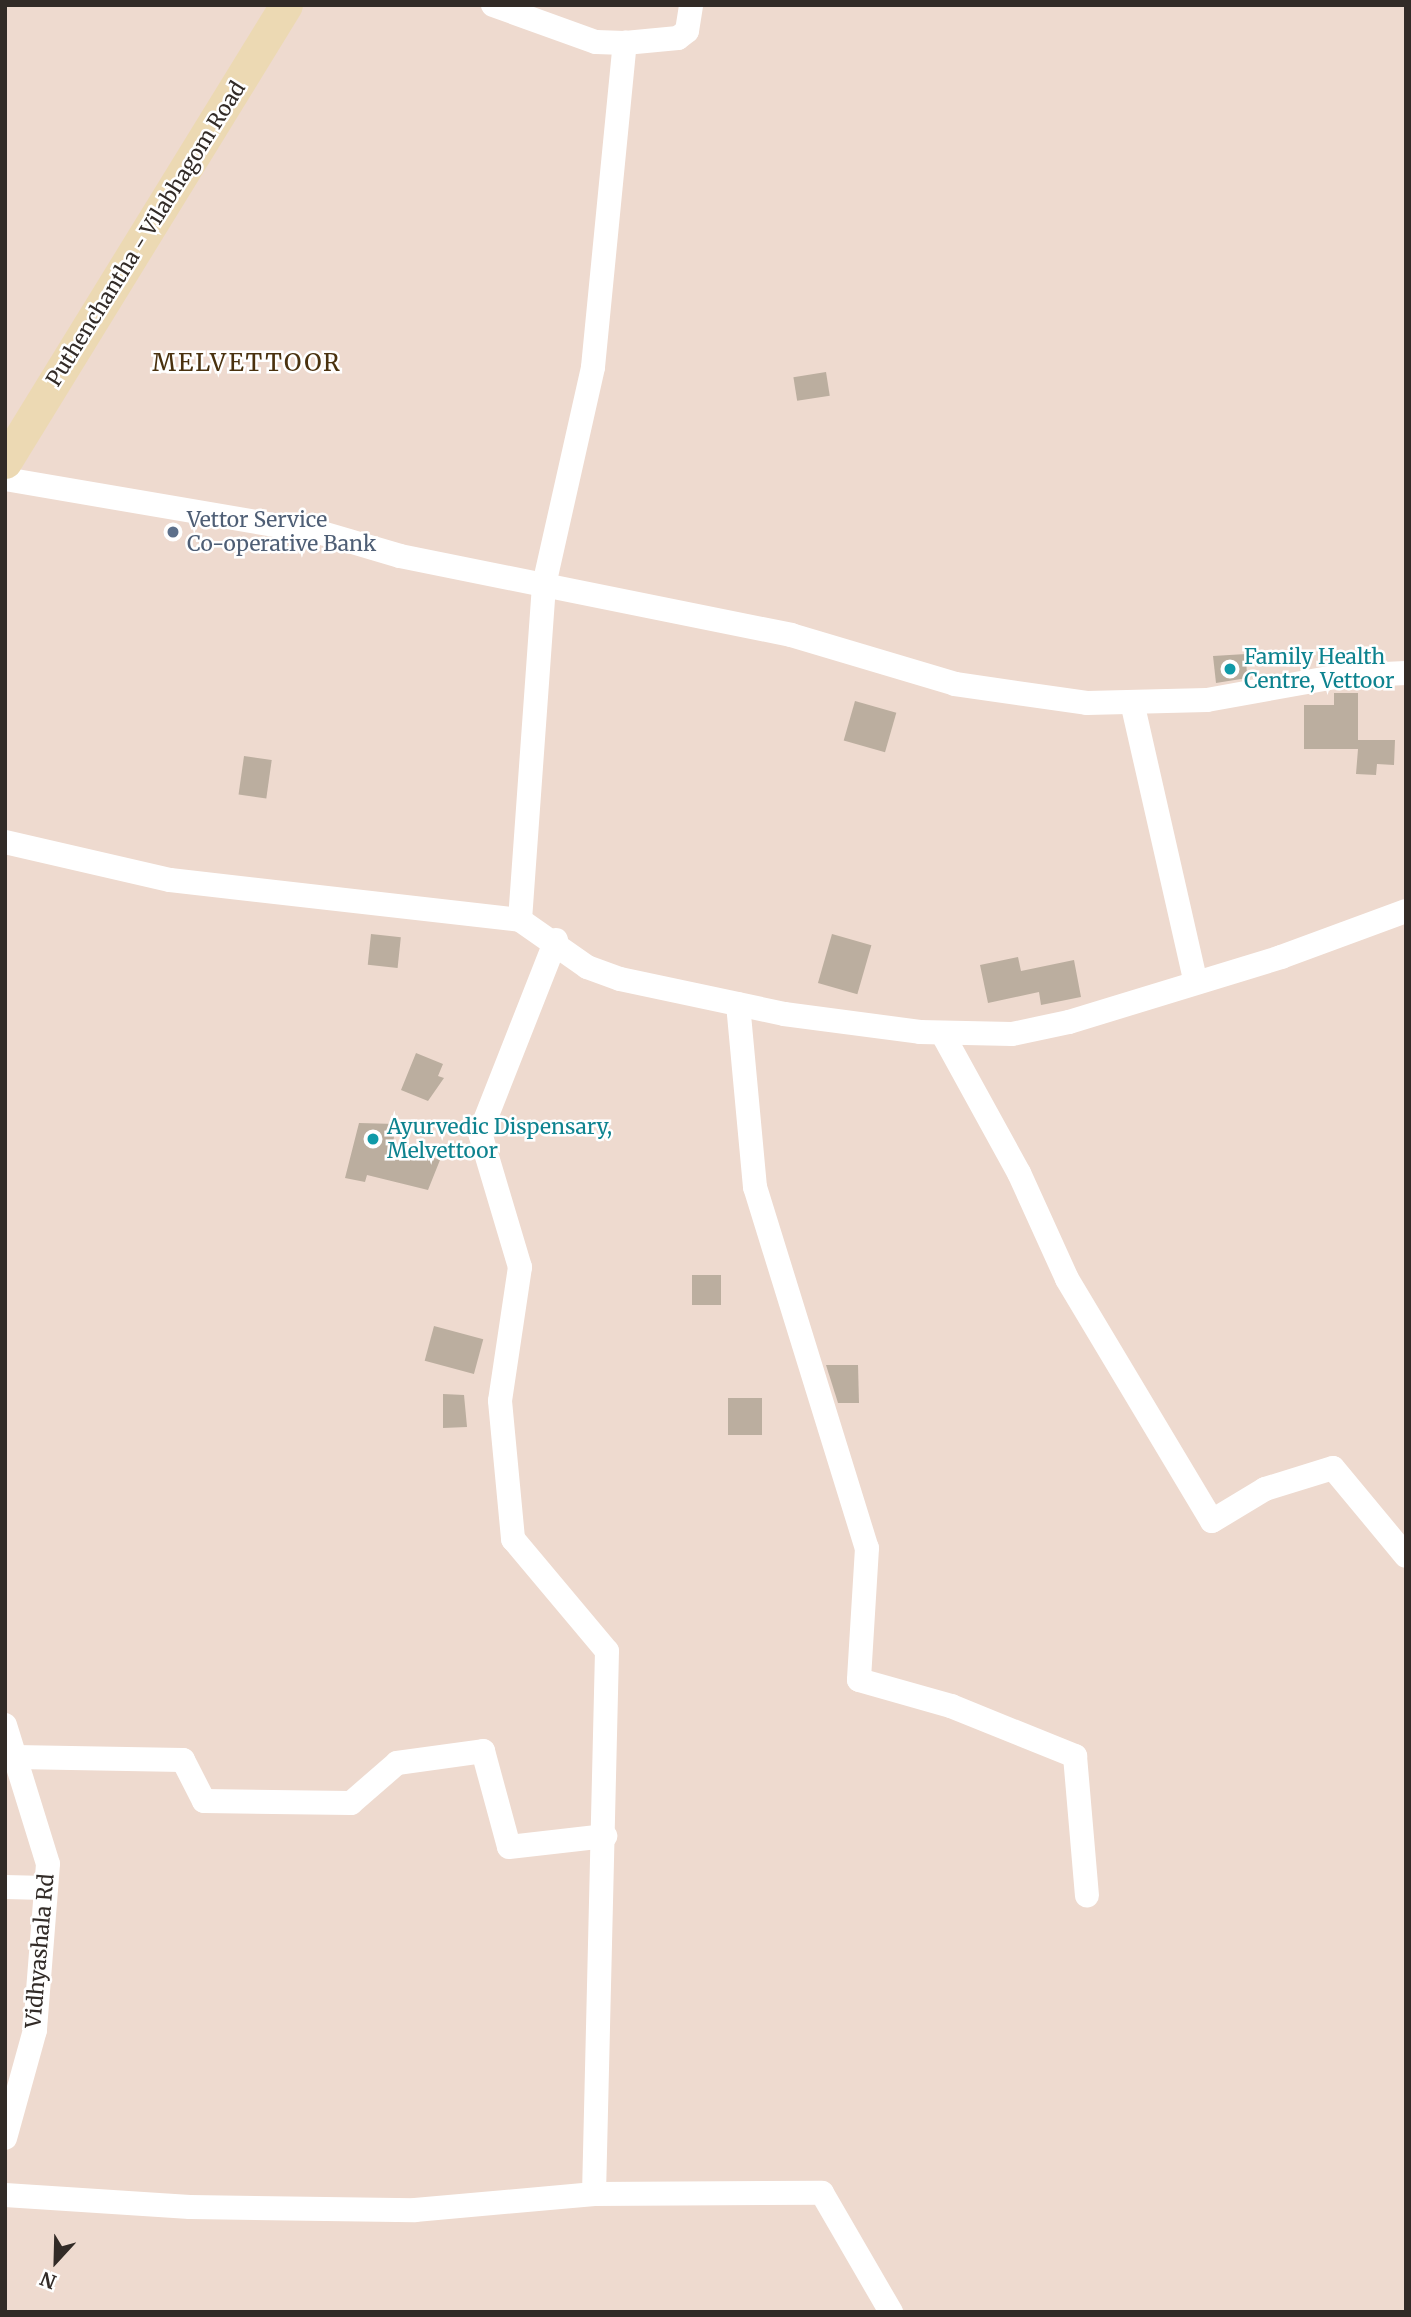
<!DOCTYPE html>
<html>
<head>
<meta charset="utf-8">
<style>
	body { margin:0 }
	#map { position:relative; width:1411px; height:2317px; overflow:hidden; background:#eedacf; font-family:Merriweather,serif }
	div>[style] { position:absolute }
	.building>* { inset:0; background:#bbae9f; transform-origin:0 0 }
	.minor>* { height:24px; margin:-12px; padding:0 12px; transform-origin:12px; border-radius:12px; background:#fff }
	.secondary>* { height:33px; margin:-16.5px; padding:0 16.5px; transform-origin:16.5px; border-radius:16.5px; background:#ecd9b3 }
	.dots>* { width:19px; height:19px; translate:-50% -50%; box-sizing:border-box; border:4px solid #fff; border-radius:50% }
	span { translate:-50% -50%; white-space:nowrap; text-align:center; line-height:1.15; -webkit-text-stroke:5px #fff; paint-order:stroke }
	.street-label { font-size:21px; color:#322b27 }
	.service-label { font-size:21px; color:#4e5e75 }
	.left { translate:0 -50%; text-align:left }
	.culture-label { font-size:21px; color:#0d838f }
	.quarter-label { font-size:24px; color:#4a320f; letter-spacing:2px }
	.frame { position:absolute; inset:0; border:7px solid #322b27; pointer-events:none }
	.north { position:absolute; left:21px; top:2226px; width:70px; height:70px; -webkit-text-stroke:5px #fff; paint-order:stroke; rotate:202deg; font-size:19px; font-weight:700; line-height:28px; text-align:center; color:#322b27 }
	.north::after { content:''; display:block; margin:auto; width:24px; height:32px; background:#322b27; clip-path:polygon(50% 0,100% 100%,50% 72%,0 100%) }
</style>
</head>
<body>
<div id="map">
	<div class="building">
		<i style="left:826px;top:372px;width:24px;height:33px;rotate:81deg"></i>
		<i style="clip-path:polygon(1246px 654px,1247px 678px,1216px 683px,1213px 656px)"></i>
		<i style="clip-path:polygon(1334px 693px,1358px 693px,1358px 740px,1395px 740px,1394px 765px,1377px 764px,1376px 775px,1356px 774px,1358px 749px,1304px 749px,1304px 705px,1334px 705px)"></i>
		<i style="left:855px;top:701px;width:43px;height:41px;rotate:16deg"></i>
		<i style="left:244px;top:756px;width:28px;height:39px;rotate:8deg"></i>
		<i style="left:371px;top:934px;width:30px;height:31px;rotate:6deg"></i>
		<i style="left:832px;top:934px;width:41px;height:51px;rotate:16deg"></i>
		<i style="clip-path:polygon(1018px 957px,1021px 971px,1074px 960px,1081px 997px,1041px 1005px,1039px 992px,988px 1003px,980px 965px)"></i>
		<i style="clip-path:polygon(416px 1053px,443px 1064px,438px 1076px,444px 1078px,428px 1101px,401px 1090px)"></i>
		<i style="clip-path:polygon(359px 1123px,396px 1124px,393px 1143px,440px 1160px,428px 1190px,367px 1175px,365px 1182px,345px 1178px)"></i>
		<i style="left:692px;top:1275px;width:29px;height:30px"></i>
		<i style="left:434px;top:1326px;width:51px;height:36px;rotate:15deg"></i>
		<i style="clip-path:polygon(826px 1365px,858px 1365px,859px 1403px,838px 1403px)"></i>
		<i style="clip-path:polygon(443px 1394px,464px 1395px,467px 1427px,443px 1428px)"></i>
		<i style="left:728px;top:1398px;width:34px;height:37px"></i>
	</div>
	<div class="minor">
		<i style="left:493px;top:5px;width:109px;rotate:19.8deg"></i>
		<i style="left:596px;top:42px;width:29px;rotate:2deg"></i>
		<i style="left:625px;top:43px;width:53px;rotate:-5.4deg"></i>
		<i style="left:678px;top:38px;width:11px;rotate:-38deg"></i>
		<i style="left:687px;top:31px;width:26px;rotate:-81deg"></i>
		<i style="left:5px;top:479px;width:322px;rotate:9.7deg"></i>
		<i style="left:322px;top:533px;width:81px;rotate:16.4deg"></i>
		<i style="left:400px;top:556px;width:399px;rotate:11.4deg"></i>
		<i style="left:791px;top:635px;width:171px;rotate:16.6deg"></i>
		<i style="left:955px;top:684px;width:133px;rotate:8.2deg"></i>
		<i style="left:1087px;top:703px;width:120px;rotate:-1.4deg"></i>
		<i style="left:1207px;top:700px;width:136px;rotate:-10.2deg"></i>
		<i style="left:1341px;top:676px;width:65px;rotate:-2.6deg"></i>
		<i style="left:1132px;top:702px;width:284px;rotate:77.2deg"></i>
		<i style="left:5px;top:842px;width:169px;rotate:13deg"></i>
		<i style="left:170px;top:880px;width:352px;rotate:6.5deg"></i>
		<i style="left:520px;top:920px;width:82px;rotate:35deg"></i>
		<i style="left:587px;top:967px;width:35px;rotate:20deg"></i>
		<i style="left:620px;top:979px;width:168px;rotate:12deg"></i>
		<i style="left:784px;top:1014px;width:137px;rotate:7.5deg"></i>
		<i style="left:920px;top:1032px;width:92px;rotate:1.2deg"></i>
		<i style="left:1012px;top:1034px;width:58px;rotate:-11.9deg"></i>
		<i style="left:1069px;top:1022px;width:222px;rotate:-17deg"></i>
		<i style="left:1281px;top:957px;width:133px;rotate:-20.2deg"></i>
		<i style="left:520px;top:920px;width:336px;rotate:-85.9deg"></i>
		<i style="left:544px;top:585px;width:223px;rotate:-77.3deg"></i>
		<i style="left:593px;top:367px;width:326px;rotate:-84.4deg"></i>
		<i style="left:556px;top:940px;width:207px;rotate:111.5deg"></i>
		<i style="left:480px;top:1133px;width:140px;rotate:73.4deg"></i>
		<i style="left:520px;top:1267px;width:135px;rotate:98.5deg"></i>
		<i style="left:500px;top:1401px;width:139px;rotate:84.6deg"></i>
		<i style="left:513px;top:1539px;width:146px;rotate:50deg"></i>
		<i style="left:607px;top:1651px;width:543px;rotate:91.37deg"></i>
		<i style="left:738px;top:1004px;width:184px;rotate:84.7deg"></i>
		<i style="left:755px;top:1187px;width:378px;rotate:72.8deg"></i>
		<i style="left:867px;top:1548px;width:132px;rotate:93.5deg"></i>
		<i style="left:859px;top:1680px;width:96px;rotate:15.8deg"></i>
		<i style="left:951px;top:1706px;width:134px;rotate:22deg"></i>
		<i style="left:1075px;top:1756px;width:140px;rotate:85.1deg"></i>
		<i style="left:942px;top:1033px;width:160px;rotate:61.2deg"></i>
		<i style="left:1019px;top:1173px;width:116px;rotate:65.6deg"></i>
		<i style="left:1067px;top:1279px;width:282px;rotate:59.1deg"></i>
		<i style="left:1212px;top:1521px;width:62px;rotate:-31.1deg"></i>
		<i style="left:1265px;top:1489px;width:71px;rotate:-17.2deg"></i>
		<i style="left:1333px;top:1468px;width:114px;rotate:50.3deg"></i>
		<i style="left:5px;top:1725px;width:145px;rotate:72.8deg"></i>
		<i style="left:48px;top:1864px;width:167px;rotate:94.5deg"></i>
		<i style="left:35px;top:2030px;width:112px;rotate:105.5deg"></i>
		<i style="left:15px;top:1757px;width:168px;rotate:1deg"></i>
		<i style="left:183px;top:1760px;width:46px;rotate:62.9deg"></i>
		<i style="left:204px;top:1801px;width:147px;rotate:0.8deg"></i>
		<i style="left:351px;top:1803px;width:61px;rotate:-41deg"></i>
		<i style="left:397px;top:1763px;width:87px;rotate:-7.9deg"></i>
		<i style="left:483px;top:1751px;width:99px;rotate:74.8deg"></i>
		<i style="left:509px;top:1847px;width:97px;rotate:-6.5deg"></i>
		<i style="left:5px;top:1887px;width:41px;rotate:1.4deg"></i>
		<i style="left:5px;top:2195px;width:185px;rotate:3.7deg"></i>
		<i style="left:190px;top:2207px;width:225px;rotate:0.8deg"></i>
		<i style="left:415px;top:2210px;width:180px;rotate:-5.1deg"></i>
		<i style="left:594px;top:2194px;width:228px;rotate:-0.3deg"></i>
		<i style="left:822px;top:2193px;width:138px;rotate:59.9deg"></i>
	</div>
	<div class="secondary">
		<i style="left:5px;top:462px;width:536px;rotate:-58.41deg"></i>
	</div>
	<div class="dots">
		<i style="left:173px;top:532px;background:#5c6f8a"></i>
		<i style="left:1230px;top:669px;background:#0f9aa8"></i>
		<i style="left:373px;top:1139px;background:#0f9aa8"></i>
	</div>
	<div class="street-label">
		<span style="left:146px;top:234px;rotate:-58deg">Puthenchantha - Vilabhagom Road</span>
		<span style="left:40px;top:1951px;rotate:-85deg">Vidhyashala Rd</span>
	</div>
	<div class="service-label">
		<span class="left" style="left:187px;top:532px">Vettor Service<br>Co-operative Bank</span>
	</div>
	<div class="culture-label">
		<span class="left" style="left:1244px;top:669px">Family Health<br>Centre, Vettoor</span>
		<span class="left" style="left:387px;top:1139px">Ayurvedic Dispensary,<br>Melvettoor</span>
	</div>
	<div class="quarter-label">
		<span style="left:247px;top:363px">MELVETTOOR</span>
	</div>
	<div class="frame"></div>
	<div class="north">N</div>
</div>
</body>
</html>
